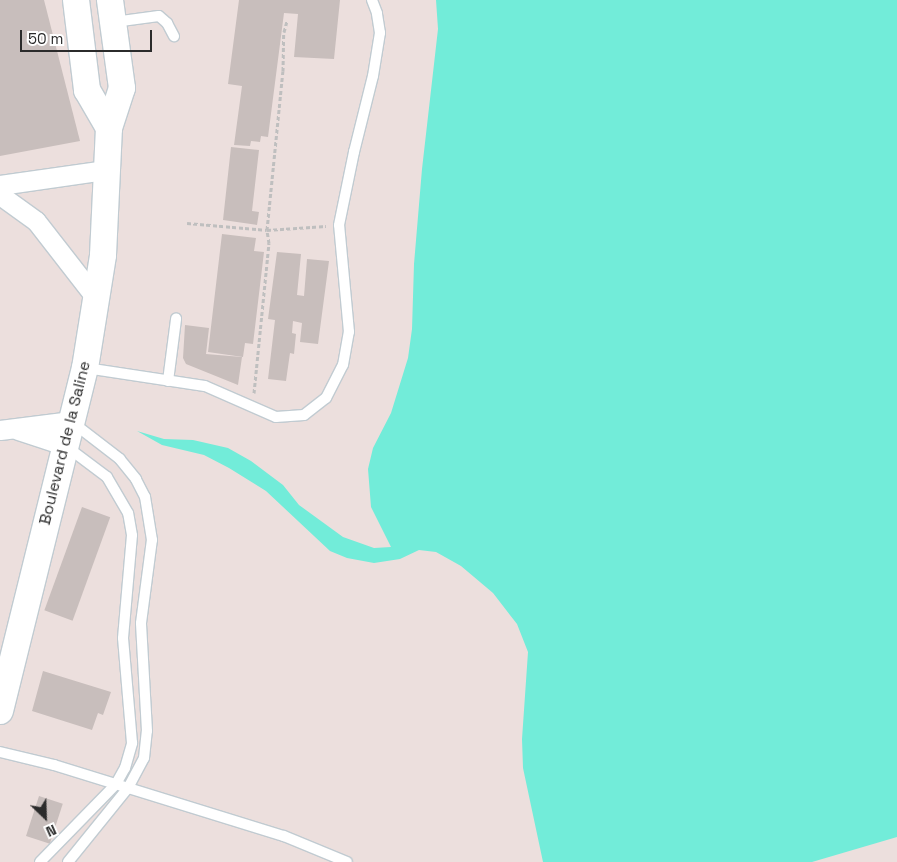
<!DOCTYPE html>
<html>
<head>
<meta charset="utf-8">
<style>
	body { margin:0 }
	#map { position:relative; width:897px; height:862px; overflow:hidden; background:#ecdfdd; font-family:"Space Grotesk",sans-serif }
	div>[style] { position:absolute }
	.water>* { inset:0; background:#72ecd9 }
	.pier>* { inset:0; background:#ecdfdd }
	.building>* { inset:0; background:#c8bebc; transform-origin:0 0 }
	.path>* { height:3px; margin-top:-1.5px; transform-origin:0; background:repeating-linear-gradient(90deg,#bfbfbf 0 4px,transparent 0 6.5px) }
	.roads { filter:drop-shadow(1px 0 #c1cbd1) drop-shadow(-1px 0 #c1cbd1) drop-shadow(0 1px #c1cbd1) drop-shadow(0 -1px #c1cbd1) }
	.lane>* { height:10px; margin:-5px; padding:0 5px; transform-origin:5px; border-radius:5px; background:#fff }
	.street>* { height:19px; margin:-9.5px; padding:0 9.5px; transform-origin:9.5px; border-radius:9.5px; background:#fff }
	.secondary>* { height:26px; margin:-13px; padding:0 13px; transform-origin:13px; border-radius:13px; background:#fff }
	span { translate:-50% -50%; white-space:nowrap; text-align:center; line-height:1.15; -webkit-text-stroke:4px #fff; paint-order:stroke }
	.street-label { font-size:16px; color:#2b2b2b }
	.north { position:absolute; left:20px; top:792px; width:50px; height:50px; -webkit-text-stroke:4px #fff; paint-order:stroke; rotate:156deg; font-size:14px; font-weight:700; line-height:20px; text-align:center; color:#2b2b2b }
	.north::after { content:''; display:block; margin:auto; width:18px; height:22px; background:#2b2b2b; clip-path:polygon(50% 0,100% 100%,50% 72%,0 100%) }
	.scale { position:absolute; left:20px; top:30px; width:132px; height:22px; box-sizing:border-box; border:2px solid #2b2b2b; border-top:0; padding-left:6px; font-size:15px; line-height:18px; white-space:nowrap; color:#2b2b2b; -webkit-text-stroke:4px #fff; paint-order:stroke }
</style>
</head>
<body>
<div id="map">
	<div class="water">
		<i style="clip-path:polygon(436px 0,897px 0,897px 862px,543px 862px,523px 768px,522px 739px,528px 652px,517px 624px,493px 593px,461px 566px,436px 552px,419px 550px,400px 559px,374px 563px,347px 558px,330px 551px,266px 491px,229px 468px,204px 455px,162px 445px,137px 431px,164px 439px,193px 440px,228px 448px,251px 461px,283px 485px,299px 505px,343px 537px,374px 548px,391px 547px,371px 507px,368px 469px,373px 448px,391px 413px,408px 358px,412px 329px,414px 264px,422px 169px,438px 29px)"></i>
	</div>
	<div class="pier">
		<i style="clip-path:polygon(897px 837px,897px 862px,812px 862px)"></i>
	</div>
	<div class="building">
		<i style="clip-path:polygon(0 0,44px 0,80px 141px,0 156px)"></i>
		<i style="clip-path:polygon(239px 0,340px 0,334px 59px,294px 57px,298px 14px,284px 13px,268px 137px,261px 136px,260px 142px,251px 141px,250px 146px,234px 145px,242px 86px,228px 84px)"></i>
		<i style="clip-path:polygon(231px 147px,259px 150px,252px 211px,259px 212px,257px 225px,223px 220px)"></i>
		<i style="clip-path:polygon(222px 234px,256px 238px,254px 251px,264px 252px,253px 344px,245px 343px,243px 357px,208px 352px)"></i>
		<i style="clip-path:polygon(277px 252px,301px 254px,297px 295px,304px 296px,307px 259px,329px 261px,318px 344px,300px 342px,302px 323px,293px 321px,292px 333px,296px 334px,294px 354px,290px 353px,286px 381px,268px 379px,275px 320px,268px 319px)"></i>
		<i style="clip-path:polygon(185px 325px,209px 328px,206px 354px,242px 357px,238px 385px,186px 364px,183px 358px)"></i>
		<i style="left:82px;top:507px;width:30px;height:110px;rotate:20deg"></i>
		<i style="clip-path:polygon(43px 671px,111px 692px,103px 715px,98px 713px,92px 730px,32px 711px)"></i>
		<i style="left:39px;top:796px;width:25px;height:42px;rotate:18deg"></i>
	</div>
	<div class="path">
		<i style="left:187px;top:223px;width:80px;rotate:5deg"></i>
		<i style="left:267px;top:230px;width:59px;rotate:-3.9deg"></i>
		<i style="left:254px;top:393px;width:151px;rotate:-84.3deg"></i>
		<i style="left:269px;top:243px;width:13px;rotate:-99deg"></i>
		<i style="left:267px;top:230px;width:160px;rotate:-84.3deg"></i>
		<i style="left:283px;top:71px;width:39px;rotate:-89deg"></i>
		<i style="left:284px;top:32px;width:11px;rotate:-75deg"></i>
	</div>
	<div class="roads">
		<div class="lane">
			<i style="left:114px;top:22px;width:45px;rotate:-7.6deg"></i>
			<i style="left:159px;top:16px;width:11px;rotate:41deg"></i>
			<i style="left:167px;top:23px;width:15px;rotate:62deg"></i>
			<i style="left:86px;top:368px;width:120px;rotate:8.6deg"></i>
			<i style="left:205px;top:386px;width:77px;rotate:23.6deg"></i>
			<i style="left:276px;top:417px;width:28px;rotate:-4deg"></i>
			<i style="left:304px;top:415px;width:28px;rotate:-38deg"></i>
			<i style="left:326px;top:398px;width:37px;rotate:-63deg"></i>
			<i style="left:343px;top:365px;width:34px;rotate:-80deg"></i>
			<i style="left:349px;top:332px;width:107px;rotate:-95.3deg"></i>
			<i style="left:339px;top:225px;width:75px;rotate:-78.4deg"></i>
			<i style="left:354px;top:152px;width:78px;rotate:-76deg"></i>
			<i style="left:373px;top:76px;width:44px;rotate:-80.8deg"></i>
			<i style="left:380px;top:33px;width:20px;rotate:-99deg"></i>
			<i style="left:377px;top:13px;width:14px;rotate:-111deg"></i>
			<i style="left:168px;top:381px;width:63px;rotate:-82.6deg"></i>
			<i style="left:0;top:752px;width:56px;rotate:13.5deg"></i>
			<i style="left:54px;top:765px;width:241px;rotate:17.2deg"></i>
			<i style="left:284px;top:836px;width:68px;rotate:22.4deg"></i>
			<i style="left:40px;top:862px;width:109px;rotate:-45.7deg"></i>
			<i style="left:116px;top:784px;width:18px;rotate:-61deg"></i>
			<i style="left:125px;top:768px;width:26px;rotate:-74deg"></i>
			<i style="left:132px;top:743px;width:105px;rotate:-94.9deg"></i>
			<i style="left:123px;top:638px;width:103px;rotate:-85deg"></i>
			<i style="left:132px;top:535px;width:22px;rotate:-100deg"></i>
			<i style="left:128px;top:513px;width:42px;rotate:-120.3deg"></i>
			<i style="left:107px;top:477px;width:50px;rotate:-143.1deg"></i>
			<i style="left:68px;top:862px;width:95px;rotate:-51deg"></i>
			<i style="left:128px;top:788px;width:34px;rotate:-62deg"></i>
			<i style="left:144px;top:758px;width:27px;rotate:-84deg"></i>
			<i style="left:147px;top:731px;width:108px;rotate:-93.2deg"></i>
			<i style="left:141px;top:623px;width:84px;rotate:-82.5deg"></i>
			<i style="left:152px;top:540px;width:44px;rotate:-99.2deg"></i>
			<i style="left:145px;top:497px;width:20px;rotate:-117deg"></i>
			<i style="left:136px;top:479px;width:26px;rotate:-129deg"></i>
			<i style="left:120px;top:459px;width:59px;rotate:-142.5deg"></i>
		</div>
		<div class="street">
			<i style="left:0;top:185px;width:107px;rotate:-8.1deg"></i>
			<i style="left:0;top:195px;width:44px;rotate:35.8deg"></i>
			<i style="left:36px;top:221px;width:98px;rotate:52.1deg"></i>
			<i style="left:0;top:430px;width:72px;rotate:-7.2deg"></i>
			<i style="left:18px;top:430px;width:48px;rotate:18.1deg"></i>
		</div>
		<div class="secondary">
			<i style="left:76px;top:0;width:91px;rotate:83deg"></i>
			<i style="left:87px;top:90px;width:44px;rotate:59.9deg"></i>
			<i style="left:0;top:711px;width:353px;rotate:-76.1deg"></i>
			<i style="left:85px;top:368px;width:114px;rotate:-80.9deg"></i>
			<i style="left:103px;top:255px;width:127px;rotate:-87.3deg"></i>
			<i style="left:109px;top:128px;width:42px;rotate:-72deg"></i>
			<i style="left:122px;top:88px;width:89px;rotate:-97.8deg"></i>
		</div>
	</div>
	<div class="street-label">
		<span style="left:65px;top:443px;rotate:-76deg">Boulevard de la Saline</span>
	</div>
	<div class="north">N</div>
	<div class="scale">50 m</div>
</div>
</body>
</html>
